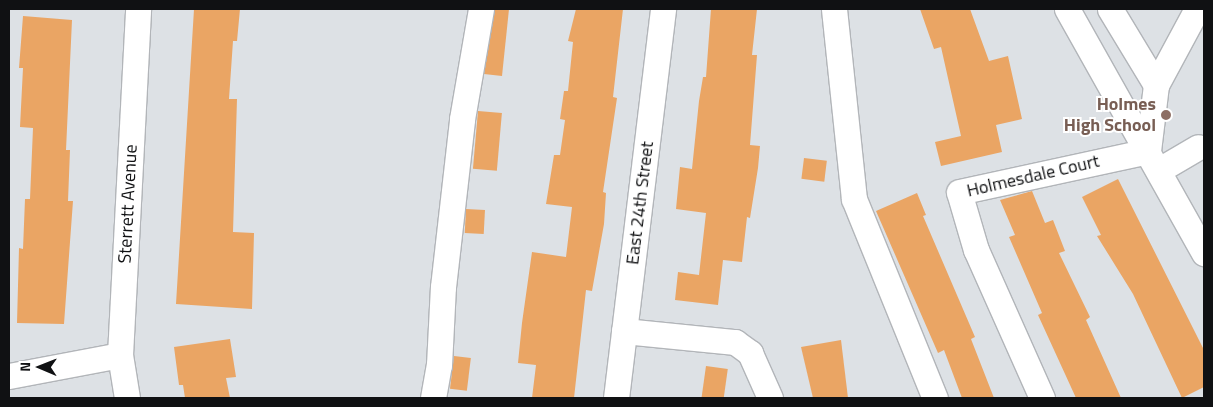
<!DOCTYPE html>
<html>
<head>
<meta charset="utf-8">
<style>
	body { margin:0 }
	#map { position:relative; width:1213px; height:407px; overflow:hidden; background:#dde1e5; font-family:"Titillium Web",sans-serif }
	div>[style] { position:absolute }
	.building>* { inset:0; background:#eaa564; transform-origin:0 0 }
	.roads { filter:drop-shadow(1px 0 #b2b5b9) drop-shadow(-1px 0 #b2b5b9) drop-shadow(0 1px #b2b5b9) drop-shadow(0 -1px #b2b5b9) }
	.minor>* { height:25px; margin:-12.5px; padding:0 12.5px; transform-origin:12.5px; border-radius:12.5px; background:#fff }
	.dots>* { width:14px; height:14px; translate:-50% -50%; box-sizing:border-box; border:2px solid #fff; border-radius:50% }
	span { translate:-50% -50%; white-space:nowrap; text-align:center; line-height:1.15; -webkit-text-stroke:4px #fff; paint-order:stroke }
	.education-label { font-size:18px; color:#785e54; font-weight:700 }
	.right { translate:-100% -50%; text-align:right }
	.street-label { font-size:18px; color:#101113 }
	.frame { position:absolute; inset:0; border:10px solid #101113; pointer-events:none }
	.north { position:absolute; left:15px; top:342px; width:50px; height:50px; -webkit-text-stroke:4px #fff; paint-order:stroke; rotate:271deg; font-size:14px; font-weight:700; line-height:20px; text-align:center; color:#101113 }
	.north::after { content:''; display:block; margin:auto; width:18px; height:22px; background:#101113; clip-path:polygon(50% 0,100% 100%,50% 72%,0 100%) }
</style>
</head>
<body>
<div id="map">
	<div class="building">
		<i style="clip-path:polygon(194px 9px,240px 9px,237px 41px,233px 41px,229px 99px,237px 99px,233px 232px,254px 233px,252px 309px,176px 304px)"></i>
		<i style="clip-path:polygon(495px 9px,509px 9px,502px 76px,484px 74px)"></i>
		<i style="clip-path:polygon(576px 9px,623px 9px,613px 97px,617px 98px,603px 192px,606px 193px,604px 224px,592px 291px,586px 290px,574px 398px,532px 398px,536px 365px,518px 363px,522px 323px,532px 252px,566px 257px,572px 207px,546px 204px,554px 155px,560px 155px,565px 120px,560px 119px,564px 91px,568px 91px,573px 42px,568px 41px)"></i>
		<i style="clip-path:polygon(711px 9px,757px 9px,752px 55px,757px 55px,750px 145px,760px 146px,758px 168px,750px 218px,747px 217px,742px 262px,723px 260px,718px 305px,675px 300px,678px 272px,699px 275px,706px 213px,676px 209px,680px 167px,692px 169px,699px 101px,703px 77px,706px 77px)"></i>
		<i style="clip-path:polygon(920px 9px,970px 9px,989px 61px,1008px 56px,1022px 119px,996px 125px,1002px 152px,941px 166px,935px 142px,961px 136px,941px 47px,934px 49px)"></i>
		<i style="clip-path:polygon(23px 16px,72px 20px,66px 150px,70px 150px,68px 201px,73px 201px,64px 324px,17px 323px,19px 248px,23px 249px,25px 199px,30px 199px,33px 128px,20px 127px,23px 68px,19px 68px)"></i>
		<i style="left:478px;top:111px;width:24px;height:58px;rotate:5deg"></i>
		<i style="left:804px;top:158px;width:23px;height:21px;rotate:7deg"></i>
		<i style="clip-path:polygon(1118px 179px,1204px 350px,1204px 387px,1182px 398px,1133px 294px,1097px 236px,1101px 235px,1082px 197px)"></i>
		<i style="clip-path:polygon(1032px 191px,1045px 223px,1053px 220px,1065px 251px,1059px 253px,1090px 317px,1086px 320px,1121px 398px,1076px 398px,1038px 315px,1042px 313px,1009px 237px,1015px 235px,1000px 200px)"></i>
		<i style="clip-path:polygon(917px 193px,926px 215px,923px 216px,975px 337px,971px 339px,994px 398px,962px 398px,944px 350px,938px 353px,876px 211px)"></i>
		<i style="left:466px;top:209px;width:19px;height:24px;rotate:3deg"></i>
		<i style="clip-path:polygon(230px 339px,236px 377px,226px 378px,230px 398px,185px 398px,183px 385px,179px 385px,174px 347px)"></i>
		<i style="clip-path:polygon(841px 340px,848px 398px,813px 398px,801px 347px)"></i>
		<i style="left:454px;top:356px;width:17px;height:33px;rotate:7deg"></i>
		<i style="left:706px;top:366px;width:22px;height:32px;rotate:8deg"></i>
	</div>
	<div class="roads">
		<div class="minor">
			<i style="left:834px;top:9px;width:191px;rotate:84deg"></i>
			<i style="left:854px;top:199px;width:215px;rotate:67.9deg"></i>
			<i style="left:1067px;top:9px;width:280px;rotate:60.7deg"></i>
			<i style="left:1110px;top:9px;width:89px;rotate:58.8deg"></i>
			<i style="left:1159px;top:170px;width:45px;rotate:-30.5deg"></i>
			<i style="left:624px;top:331px;width:112px;rotate:5.7deg"></i>
			<i style="left:735px;top:342px;width:19px;rotate:36deg"></i>
			<i style="left:750px;top:353px;width:49px;rotate:66deg"></i>
			<i style="left:9px;top:376px;width:113px;rotate:-10.7deg"></i>
			<i style="left:127px;top:398px;width:44px;rotate:-99.2deg"></i>
			<i style="left:120px;top:355px;width:346px;rotate:-87deg"></i>
			<i style="left:433px;top:398px;width:34px;rotate:-80deg"></i>
			<i style="left:439px;top:365px;width:78px;rotate:-87.1deg"></i>
			<i style="left:443px;top:287px;width:169px;rotate:-83.5deg"></i>
			<i style="left:462px;top:119px;width:112px;rotate:-80.2deg"></i>
			<i style="left:616px;top:398px;width:392px;rotate:-83.1deg"></i>
			<i style="left:1042px;top:398px;width:162px;rotate:-114deg"></i>
			<i style="left:976px;top:250px;width:60px;rotate:-106.3deg"></i>
			<i style="left:959px;top:192px;width:193px;rotate:-12.2deg"></i>
			<i style="left:1148px;top:151px;width:66px;rotate:-83.1deg"></i>
			<i style="left:1156px;top:85px;width:86px;rotate:-61.7deg"></i>
		</div>
	</div>
	<div class="dots">
		<i style="left:1166px;top:115px;background:#8d6e63"></i>
	</div>
	<div class="education-label">
		<span class="right" style="left:1156px;top:115px">Holmes<br>High School</span>
	</div>
	<div class="street-label">
		<span style="left:1033px;top:176px;rotate:-13deg">Holmesdale Court</span>
		<span style="left:640px;top:203px;rotate:-83deg">East 24th Street</span>
		<span style="left:128px;top:204px;rotate:-87deg">Sterrett Avenue</span>
	</div>
	<div class="frame"></div>
	<div class="north">N</div>
</div>
</body>
</html>
